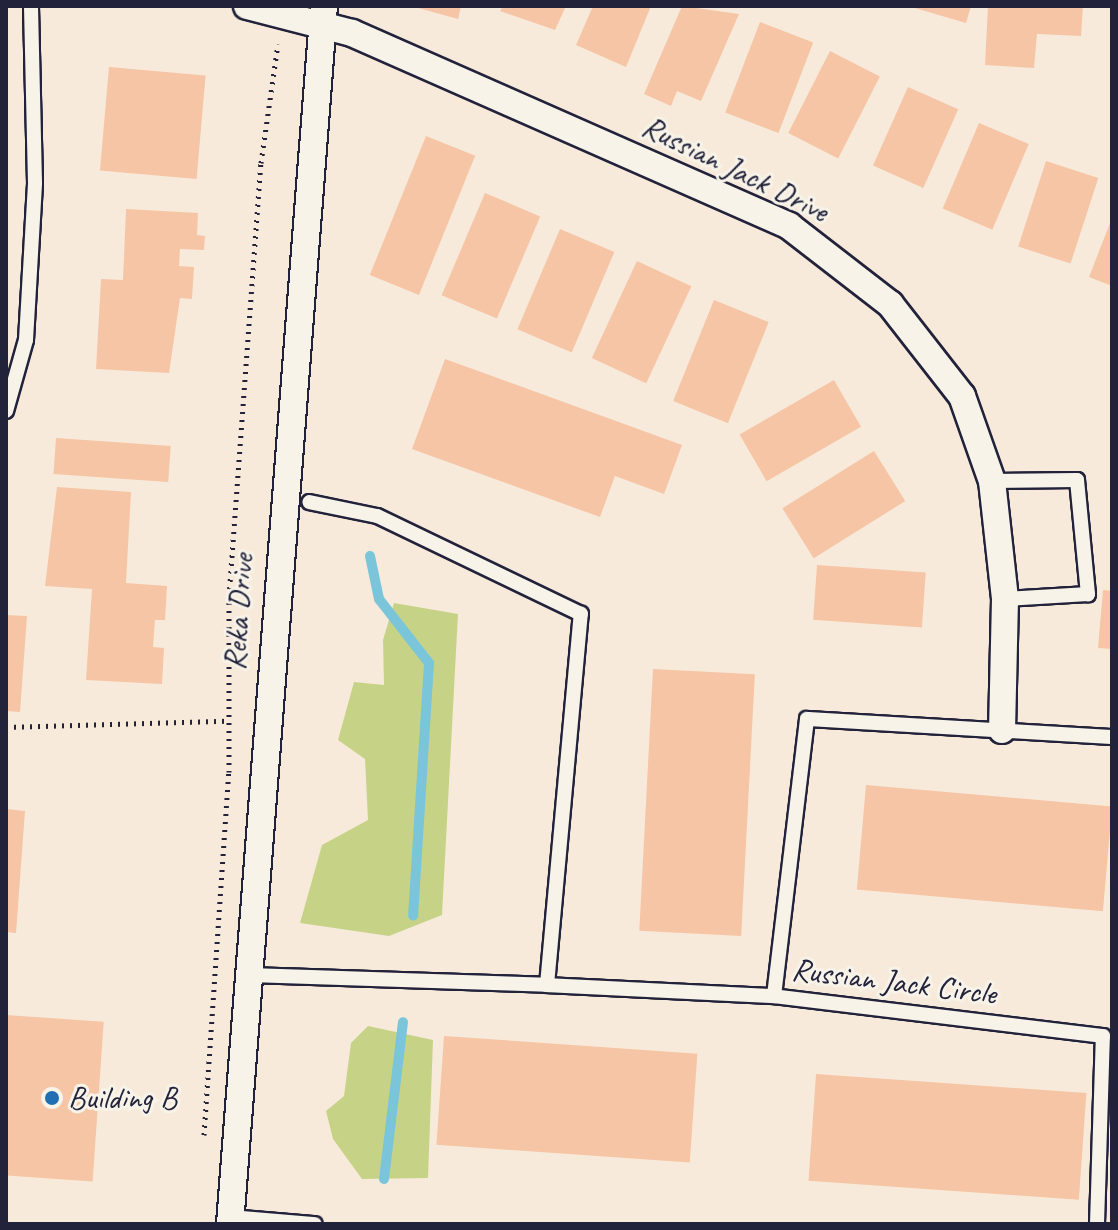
<!DOCTYPE html>
<html>
<head>
<meta charset="utf-8">
<style>
	body { margin:0 }
	#map { position:relative; width:1118px; height:1230px; overflow:hidden; background:#f7eadb; font-family:Caveat,sans-serif }
	div>[style] { position:absolute }
	.green>* { inset:0; background:#c6d387 }
	.stream>* { height:10px; margin:-5px; padding:0 5px; transform-origin:5px; border-radius:5px; background:#7bc5db }
	.building>* { inset:0; background:#f6c5a5; transform-origin:0 0 }
	.path>* { height:5px; margin-top:-2.5px; transform-origin:0; background:repeating-linear-gradient(90deg,#22223b 0 2px,transparent 0 8px) }
	.roads { filter:drop-shadow(2px 0 #22223b) drop-shadow(-2px 0 #22223b) drop-shadow(0 2px #22223b) drop-shadow(0 -2px #22223b) }
	.service>* { height:14px; margin:-7px; padding:0 7px; transform-origin:7px; border-radius:7px; background:#f7f3e8 }
	.minor>* { height:26px; margin:-13px; padding:0 13px; transform-origin:13px; border-radius:13px; background:#f7f3e8 }
	.dots>* { width:22px; height:22px; translate:-50% -50%; box-sizing:border-box; border:4px solid #f7f3e8; border-radius:50% }
	span { translate:-50% -50%; white-space:nowrap; text-align:center; line-height:1.15; -webkit-text-stroke:6px #f7f3e8; paint-order:stroke }
	.street-label { font-size:32px; color:#22223b }
	.poi-label { font-size:32px; color:#22223b }
	.left { translate:0 -50%; text-align:left }
	.frame { position:absolute; inset:0; border:8px solid #22223b; pointer-events:none }
</style>
</head>
<body>
<div id="map">
	<div class="green">
		<i style="clip-path:polygon(394px 603px,458px 614px,442px 915px,389px 936px,300px 923px,322px 845px,368px 820px,365px 759px,338px 740px,354px 682px,384px 685px,383px 640px)"></i>
		<i style="clip-path:polygon(368px 1026px,433px 1040px,428px 1178px,362px 1179px,333px 1139px,326px 1111px,344px 1096px,351px 1043px)"></i>
	</div>
	<div class="stream">
		<i style="left:370px;top:556px;width:44px;rotate:78.2deg"></i>
		<i style="left:379px;top:599px;width:81px;rotate:52deg"></i>
		<i style="left:429px;top:663px;width:253px;rotate:93.6deg"></i>
		<i style="left:384px;top:1179px;width:158px;rotate:-83.1deg"></i>
	</div>
	<div class="building">
		<i style="clip-path:polygon(411px 6px,461px 6px,458px 19px)"></i>
		<i style="clip-path:polygon(503px 6px,566px 6px,555px 30px,500px 11px)"></i>
		<i style="clip-path:polygon(593px 6px,651px 6px,626px 67px,576px 45px)"></i>
		<i style="clip-path:polygon(682px 6px,739px 14px,701px 101px,677px 91px,671px 106px,644px 94px)"></i>
		<i style="clip-path:polygon(908px 6px,971px 6px,966px 23px)"></i>
		<i style="clip-path:polygon(988px 6px,1083px 6px,1081px 36px,1037px 34px,1034px 68px,985px 65px)"></i>
		<i style="left:760px;top:22px;width:57px;height:97px;rotate:21deg"></i>
		<i style="left:830px;top:51px;width:56px;height:92px;rotate:27deg"></i>
		<i style="left:109px;top:67px;width:97px;height:104px;rotate:5deg"></i>
		<i style="left:908px;top:87px;width:55px;height:86px;rotate:24deg"></i>
		<i style="left:979px;top:123px;width:54px;height:93px;rotate:23deg"></i>
		<i style="left:426px;top:136px;width:53px;height:150px;rotate:22deg"></i>
		<i style="left:1046px;top:161px;width:55px;height:90px;rotate:18deg"></i>
		<i style="left:485px;top:193px;width:60px;height:111px;rotate:23deg"></i>
		<i style="clip-path:polygon(126px 209px,198px 213px,197px 235px,205px 236px,204px 250px,180px 249px,179px 266px,194px 267px,192px 299px,180px 298px,169px 373px,96px 369px,101px 279px,123px 280px)"></i>
		<i style="clip-path:polygon(1112px 218px,1112px 286px,1089px 277px)"></i>
		<i style="left:560px;top:229px;width:59px;height:109px;rotate:23deg"></i>
		<i style="left:637px;top:261px;width:60px;height:107px;rotate:25deg"></i>
		<i style="left:714px;top:300px;width:59px;height:109px;rotate:22deg"></i>
		<i style="clip-path:polygon(445px 359px,682px 445px,664px 494px,615px 476px,600px 517px,412px 449px)"></i>
		<i style="left:834px;top:380px;width:54px;height:109px;rotate:60deg"></i>
		<i style="left:56px;top:438px;width:115px;height:36px;rotate:4deg"></i>
		<i style="left:874px;top:451px;width:59px;height:108px;rotate:58deg"></i>
		<i style="clip-path:polygon(57px 487px,131px 492px,126px 583px,167px 586px,165px 620px,155px 620px,153px 647px,164px 648px,162px 684px,86px 680px,92px 589px,45px 586px)"></i>
		<i style="left:817px;top:565px;width:109px;height:55px;rotate:4deg"></i>
		<i style="clip-path:polygon(1103px 590px,1112px 591px,1112px 649px,1098px 648px)"></i>
		<i style="clip-path:polygon(6px 615px,27px 616px,20px 712px,6px 711px)"></i>
		<i style="left:653px;top:669px;width:102px;height:262px;rotate:3deg"></i>
		<i style="left:866px;top:785px;width:247px;height:105px;rotate:5deg"></i>
		<i style="clip-path:polygon(6px 809px,25px 811px,16px 933px,6px 932px)"></i>
		<i style="left:6px;top:1015px;width:98px;height:160px;rotate:4deg"></i>
		<i style="left:444px;top:1036px;width:254px;height:109px;rotate:4deg"></i>
		<i style="left:816px;top:1074px;width:271px;height:107px;rotate:4deg"></i>
	</div>
	<div class="path">
		<i style="left:6px;top:727px;width:221px;rotate:-1.6deg"></i>
		<i style="left:204px;top:1135px;width:364px;rotate:-86.1deg"></i>
		<i style="left:229px;top:772px;width:175px;rotate:-90deg"></i>
		<i style="left:229px;top:597px;width:435px;rotate:-85.8deg"></i>
		<i style="left:261px;top:163px;width:120px;rotate:-81.9deg"></i>
	</div>
	<div class="roads">
		<div class="service">
			<i style="left:6px;top:411px;width:74px;rotate:-74.3deg"></i>
			<i style="left:26px;top:340px;width:157px;rotate:-86.7deg"></i>
			<i style="left:35px;top:183px;width:177px;rotate:-91.3deg"></i>
			<i style="left:992px;top:481px;width:85px;rotate:-0.7deg"></i>
			<i style="left:1077px;top:480px;width:115px;rotate:84.5deg"></i>
			<i style="left:1088px;top:594px;width:83px;rotate:176.6deg"></i>
			<i style="left:249px;top:975px;width:298px;rotate:1.9deg"></i>
			<i style="left:547px;top:985px;width:373px;rotate:-84.8deg"></i>
			<i style="left:581px;top:614px;width:226px;rotate:-154.3deg"></i>
			<i style="left:377px;top:516px;width:69px;rotate:-168.4deg"></i>
			<i style="left:547px;top:985px;width:227px;rotate:2.8deg"></i>
			<i style="left:231px;top:1217px;width:84px;rotate:4.8deg"></i>
			<i style="left:1097px;top:1224px;width:188px;rotate:-88.2deg"></i>
			<i style="left:1103px;top:1036px;width:331px;rotate:-173.1deg"></i>
			<i style="left:774px;top:996px;width:279px;rotate:-83.2deg"></i>
			<i style="left:807px;top:719px;width:306px;rotate:3.4deg"></i>
		</div>
		<div class="minor">
			<i style="left:247px;top:6px;width:108px;rotate:14.4deg"></i>
			<i style="left:352px;top:33px;width:478px;rotate:23.8deg"></i>
			<i style="left:789px;top:226px;width:128px;rotate:37.7deg"></i>
			<i style="left:890px;top:304px;width:117px;rotate:52deg"></i>
			<i style="left:962px;top:396px;width:90px;rotate:70.6deg"></i>
			<i style="left:992px;top:481px;width:119px;rotate:83.7deg"></i>
			<i style="left:1005px;top:599px;width:131px;rotate:91.3deg"></i>
			<i style="left:230px;top:1224px;width:1222px;rotate:-85.59deg"></i>
		</div>
	</div>
	<div class="dots">
		<i style="left:52px;top:1098px;background:#1f6fb2"></i>
	</div>
	<div class="street-label">
		<span style="left:735px;top:169px;rotate:26deg">Russian Jack Drive</span>
		<span style="left:239px;top:612px;rotate:-86deg">Reka Drive</span>
		<span style="left:894px;top:982px;rotate:7deg">Russian Jack Circle</span>
	</div>
	<div class="poi-label">
		<span class="left" style="left:68px;top:1098px">Building B</span>
	</div>
	<div class="frame"></div>
</div>
</body>
</html>
